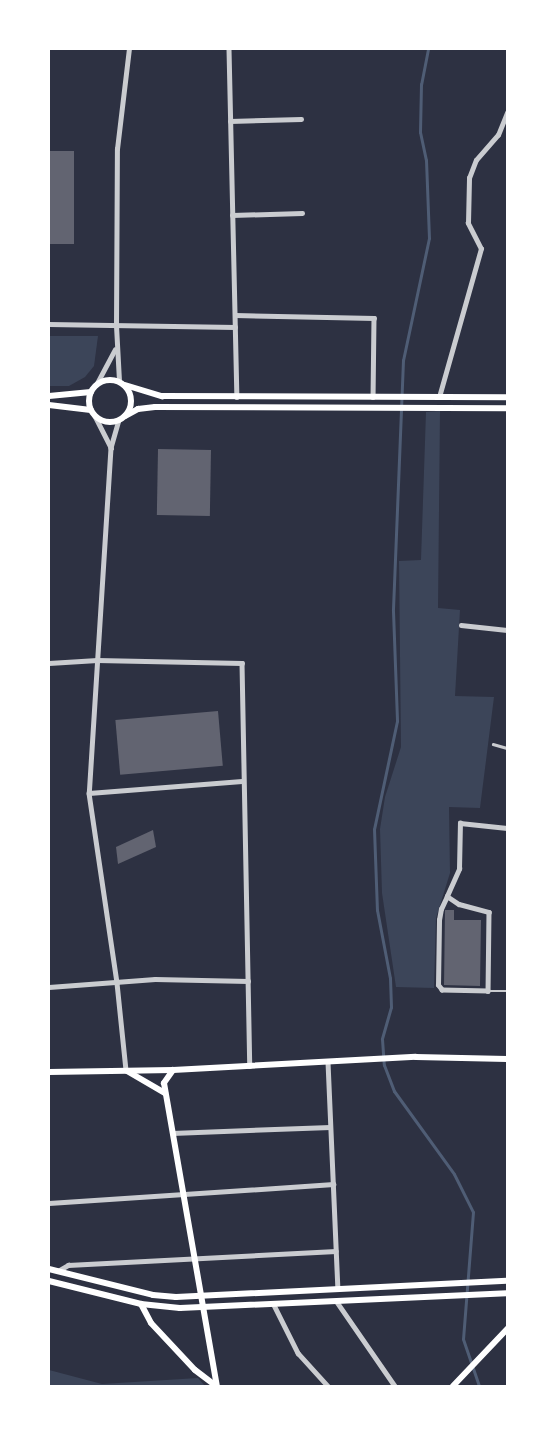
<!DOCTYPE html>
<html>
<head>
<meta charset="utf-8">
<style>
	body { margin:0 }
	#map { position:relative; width:556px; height:1435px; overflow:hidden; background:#2d3142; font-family:Commissioner,sans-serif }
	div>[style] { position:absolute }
	.green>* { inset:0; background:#3c4559 }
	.stream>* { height:3px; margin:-1.5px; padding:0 1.5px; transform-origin:1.5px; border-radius:1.5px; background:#4f5d75 }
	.building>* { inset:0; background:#626471; transform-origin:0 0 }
	.service>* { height:2.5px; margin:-1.25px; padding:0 1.25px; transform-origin:1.25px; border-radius:1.25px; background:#caccd0 }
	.minor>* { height:4.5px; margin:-2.25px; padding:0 2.25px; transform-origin:2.25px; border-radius:2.25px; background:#caccd0 }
	.secondary>* { height:6px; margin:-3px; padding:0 3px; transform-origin:3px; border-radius:3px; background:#fff }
	.secondary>.ring { margin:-3px; padding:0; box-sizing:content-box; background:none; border:6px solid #fff; border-radius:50% }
	span { translate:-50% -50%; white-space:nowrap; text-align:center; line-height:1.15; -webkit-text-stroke:5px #fff; paint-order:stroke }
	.frame { position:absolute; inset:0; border:50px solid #fff; pointer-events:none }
</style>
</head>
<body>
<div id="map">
	<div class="green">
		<i style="clip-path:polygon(49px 336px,98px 336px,94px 366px,85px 377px,69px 386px,49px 386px)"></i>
		<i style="clip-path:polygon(440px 411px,438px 608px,460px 610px,455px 696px,494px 697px,480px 808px,449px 807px,450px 873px,436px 918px,434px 988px,396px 987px,382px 893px,380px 829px,385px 797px,401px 747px,399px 561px,421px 560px,426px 412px)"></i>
		<i style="clip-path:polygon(49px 1370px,102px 1384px,198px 1378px,205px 1386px,49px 1386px)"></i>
	</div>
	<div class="stream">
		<i style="left:428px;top:49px;width:36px;rotate:101deg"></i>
		<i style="left:421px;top:84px;width:48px;rotate:91.2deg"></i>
		<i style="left:420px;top:132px;width:29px;rotate:78deg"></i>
		<i style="left:426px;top:160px;width:78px;rotate:87.8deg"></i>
		<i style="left:429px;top:238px;width:125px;rotate:102deg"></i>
		<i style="left:403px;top:360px;width:251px;rotate:92.3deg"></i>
		<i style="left:393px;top:611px;width:110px;rotate:87.9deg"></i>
		<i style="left:397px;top:721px;width:110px;rotate:102deg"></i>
		<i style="left:374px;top:829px;width:81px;rotate:87.9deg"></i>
		<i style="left:377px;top:910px;width:69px;rotate:79.2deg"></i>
		<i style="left:390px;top:978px;width:29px;rotate:88deg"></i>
		<i style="left:391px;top:1007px;width:33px;rotate:106deg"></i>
		<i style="left:382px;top:1039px;width:26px;rotate:86deg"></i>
		<i style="left:384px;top:1065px;width:28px;rotate:69deg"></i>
		<i style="left:394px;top:1091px;width:102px;rotate:54.1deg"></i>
		<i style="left:454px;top:1174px;width:42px;rotate:63.4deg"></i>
		<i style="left:473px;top:1212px;width:127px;rotate:94.5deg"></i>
		<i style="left:463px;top:1339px;width:50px;rotate:71.2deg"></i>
	</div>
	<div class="building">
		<i style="left:49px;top:151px;width:25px;height:93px"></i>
		<i style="left:158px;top:449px;width:53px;height:66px;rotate:1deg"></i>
		<i style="left:218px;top:711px;width:55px;height:103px;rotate:85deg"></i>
		<i style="clip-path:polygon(153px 830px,156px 847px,118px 864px,116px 847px)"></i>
		<i style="clip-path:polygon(445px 910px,454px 910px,454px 920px,481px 920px,480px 986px,444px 985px)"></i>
	</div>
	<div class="service">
		<i style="left:493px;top:744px;width:15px;rotate:16deg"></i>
		<i style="left:489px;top:991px;width:18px"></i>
	</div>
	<div class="minor">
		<i style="left:229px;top:49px;width:348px;rotate:88.7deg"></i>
		<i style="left:230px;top:121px;width:71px;rotate:-1.6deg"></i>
		<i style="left:232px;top:215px;width:70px;rotate:-1.6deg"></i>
		<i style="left:235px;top:315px;width:139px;rotate:1.2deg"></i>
		<i style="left:374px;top:318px;width:79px;rotate:90.7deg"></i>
		<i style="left:49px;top:324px;width:186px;rotate:0.9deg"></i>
		<i style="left:119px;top:381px;width:56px;rotate:-93.1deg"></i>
		<i style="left:116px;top:325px;width:176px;rotate:-89.7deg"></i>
		<i style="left:117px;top:149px;width:101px;rotate:-83.2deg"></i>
		<i style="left:96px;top:385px;width:40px;rotate:-62deg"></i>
		<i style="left:439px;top:397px;width:154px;rotate:-74.2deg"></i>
		<i style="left:481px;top:249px;width:29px;rotate:-117deg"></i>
		<i style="left:468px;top:223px;width:45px;rotate:-88.7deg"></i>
		<i style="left:469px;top:178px;width:19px;rotate:-69deg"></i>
		<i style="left:476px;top:160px;width:33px;rotate:-49deg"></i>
		<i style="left:498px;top:135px;width:24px;rotate:-68deg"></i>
		<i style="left:95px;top:416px;width:36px;rotate:63deg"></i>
		<i style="left:119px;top:420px;width:29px;rotate:106deg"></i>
		<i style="left:111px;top:448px;width:346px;rotate:93.6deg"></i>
		<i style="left:89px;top:793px;width:192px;rotate:81.6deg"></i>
		<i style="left:117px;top:983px;width:87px;rotate:84.1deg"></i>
		<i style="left:461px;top:625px;width:46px;rotate:6.2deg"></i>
		<i style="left:49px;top:663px;width:48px;rotate:-3.6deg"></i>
		<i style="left:97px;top:660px;width:145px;rotate:1.2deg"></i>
		<i style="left:242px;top:663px;width:403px;rotate:88.9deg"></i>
		<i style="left:89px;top:793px;width:153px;rotate:-4.5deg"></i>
		<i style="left:447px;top:896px;width:14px;rotate:34deg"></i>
		<i style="left:459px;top:904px;width:31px;rotate:15deg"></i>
		<i style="left:489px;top:912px;width:79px;rotate:90.7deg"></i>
		<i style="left:488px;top:991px;width:46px;rotate:-178.8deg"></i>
		<i style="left:442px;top:990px;width:6px;rotate:-129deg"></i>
		<i style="left:438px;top:985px;width:65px;rotate:-89.1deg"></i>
		<i style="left:439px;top:920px;width:11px;rotate:-80deg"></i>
		<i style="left:441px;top:909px;width:14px;rotate:-65deg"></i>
		<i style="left:447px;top:896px;width:30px;rotate:-66deg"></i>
		<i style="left:459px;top:869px;width:46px;rotate:-88.8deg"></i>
		<i style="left:460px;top:823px;width:47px;rotate:6.1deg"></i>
		<i style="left:49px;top:987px;width:106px;rotate:-4.3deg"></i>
		<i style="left:155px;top:979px;width:93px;rotate:1.2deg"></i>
		<i style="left:328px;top:1062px;width:227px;rotate:87.5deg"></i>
		<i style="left:172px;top:1133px;width:158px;rotate:-2.2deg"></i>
		<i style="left:49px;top:1203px;width:285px;rotate:-3.8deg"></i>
		<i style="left:58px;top:1271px;width:12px;rotate:-31deg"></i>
		<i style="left:68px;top:1265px;width:268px;rotate:-3deg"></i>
		<i style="left:337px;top:1302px;width:102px;rotate:55.4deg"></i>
		<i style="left:274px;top:1305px;width:54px;rotate:63.4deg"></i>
		<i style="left:298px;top:1353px;width:45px;rotate:47.7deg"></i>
	</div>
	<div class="secondary">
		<i class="ring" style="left:89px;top:380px;width:36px;height:36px"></i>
		<i style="left:125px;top:385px;width:39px;rotate:17deg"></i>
		<i style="left:162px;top:396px;width:345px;rotate:0.2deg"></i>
		<i style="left:49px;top:396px;width:42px;rotate:-5.4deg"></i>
		<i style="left:49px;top:405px;width:42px;rotate:6.8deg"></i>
		<i style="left:125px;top:416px;width:15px;rotate:-28deg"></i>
		<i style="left:138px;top:409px;width:17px;rotate:-7deg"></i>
		<i style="left:155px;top:407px;width:352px;rotate:0.2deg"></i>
		<i style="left:173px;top:1070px;width:16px;rotate:125deg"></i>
		<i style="left:164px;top:1083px;width:308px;rotate:80.1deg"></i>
		<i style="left:127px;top:1071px;width:44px;rotate:30.1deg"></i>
		<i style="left:49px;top:1072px;width:124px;rotate:-0.9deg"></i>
		<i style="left:173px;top:1070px;width:243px;rotate:-3.1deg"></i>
		<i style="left:416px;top:1057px;width:91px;rotate:1.3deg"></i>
		<i style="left:49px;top:1269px;width:107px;rotate:14deg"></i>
		<i style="left:153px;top:1295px;width:23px;rotate:5deg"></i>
		<i style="left:176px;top:1297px;width:331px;rotate:-2.8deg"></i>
		<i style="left:49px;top:1281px;width:95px;rotate:14deg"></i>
		<i style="left:141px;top:1304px;width:39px;rotate:6deg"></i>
		<i style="left:180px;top:1308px;width:327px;rotate:-2.6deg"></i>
		<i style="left:141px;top:1304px;width:21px;rotate:62deg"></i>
		<i style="left:151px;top:1323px;width:64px;rotate:46.9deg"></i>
		<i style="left:195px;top:1370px;width:25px;rotate:37deg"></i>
		<i style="left:453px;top:1386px;width:79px;rotate:-46.5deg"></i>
	</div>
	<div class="frame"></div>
</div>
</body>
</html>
